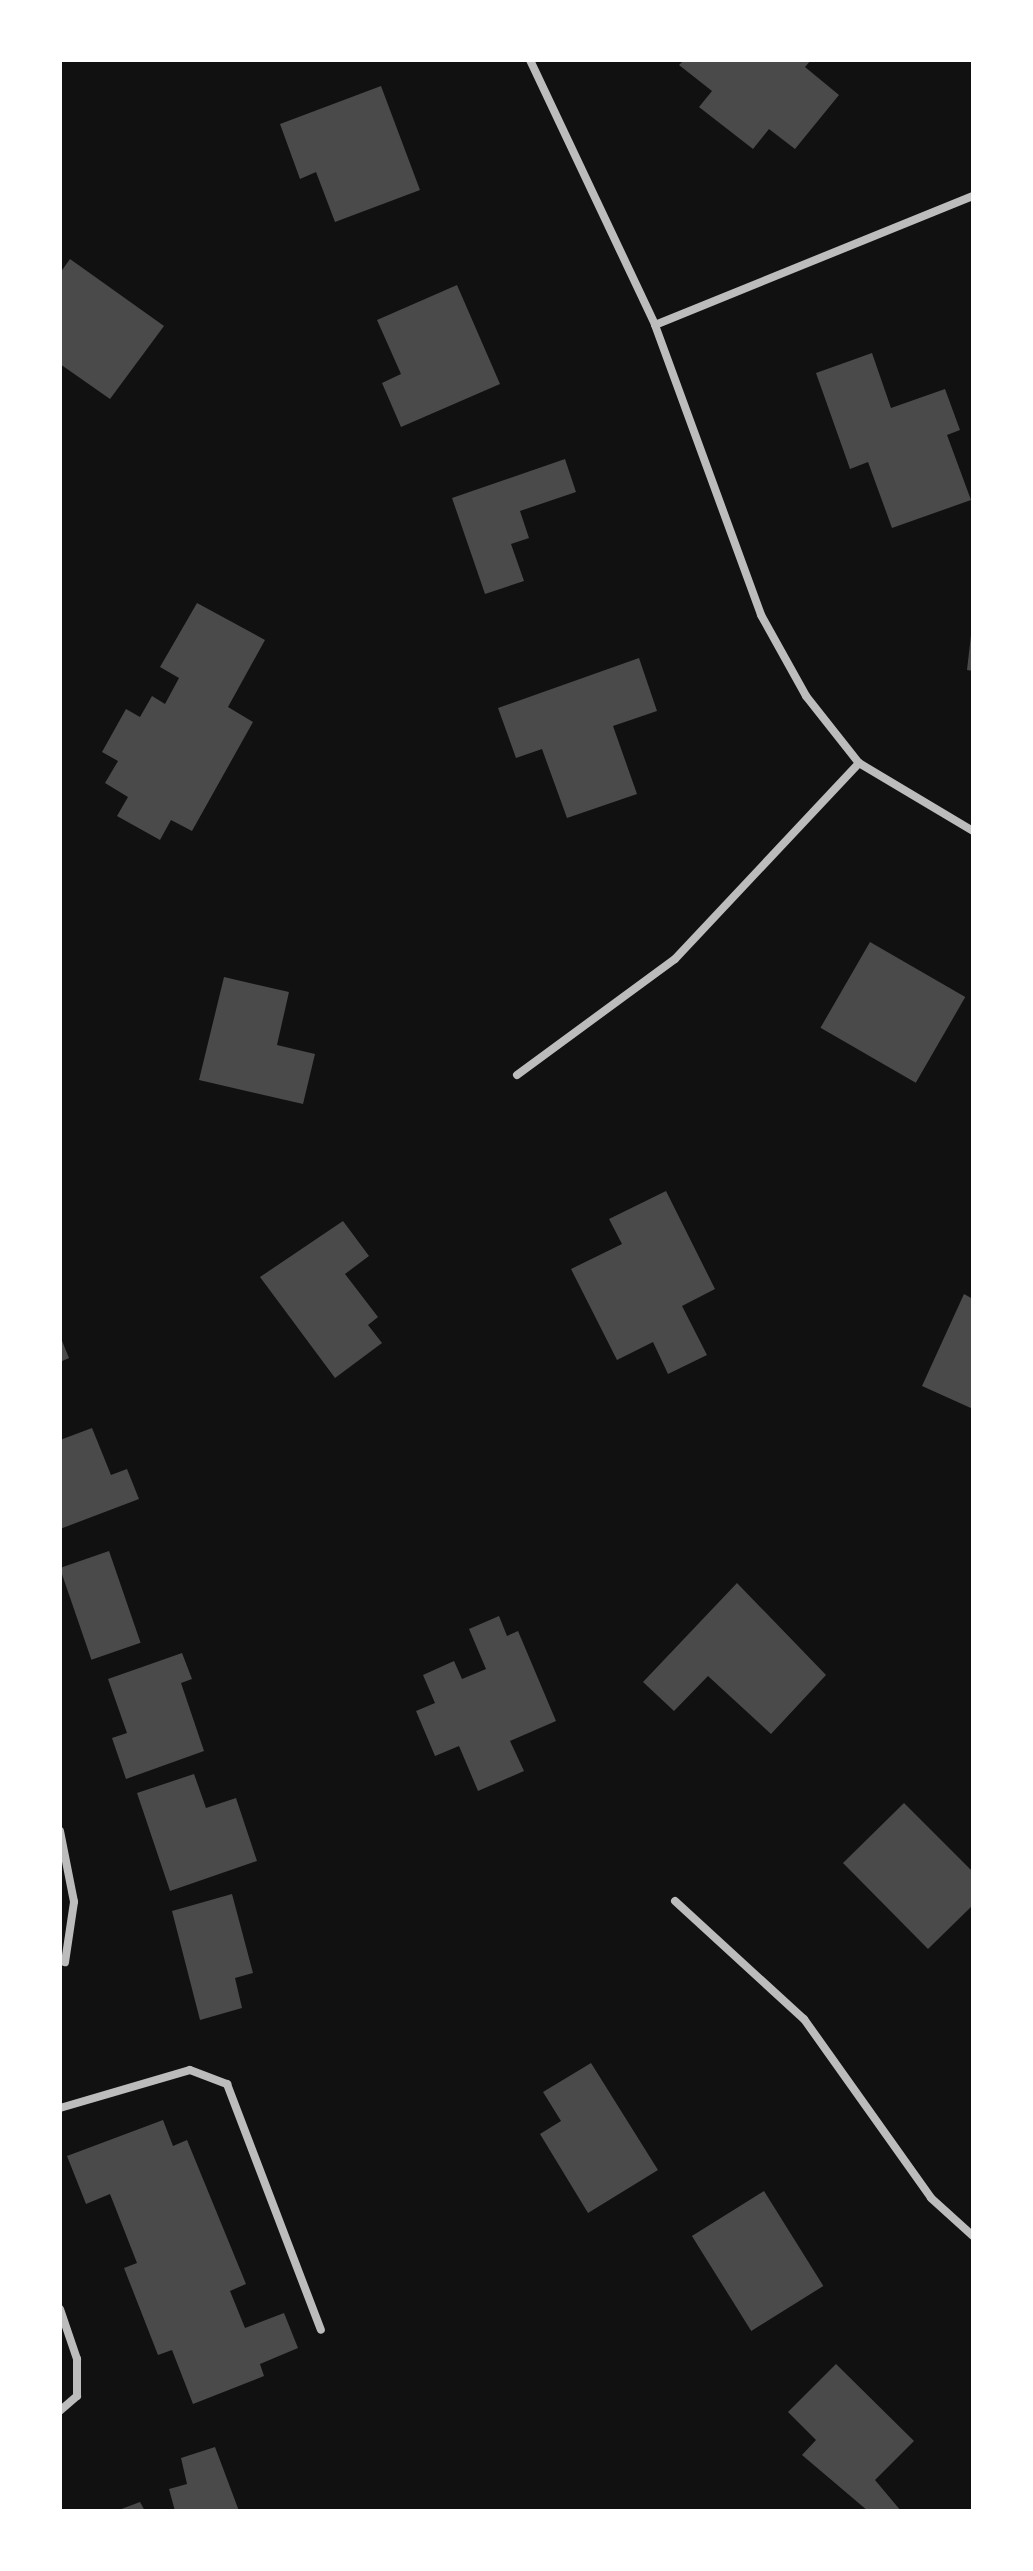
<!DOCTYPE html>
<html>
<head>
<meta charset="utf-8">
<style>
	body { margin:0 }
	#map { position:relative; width:1033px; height:2571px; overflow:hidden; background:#111; font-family:"DM Sans",sans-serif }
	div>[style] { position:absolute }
	.building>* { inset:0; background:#4a4a4a; transform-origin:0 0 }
	.minor>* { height:8px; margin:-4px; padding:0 4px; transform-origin:4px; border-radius:4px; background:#bcbcbc }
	span { translate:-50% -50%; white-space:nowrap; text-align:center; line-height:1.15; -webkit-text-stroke:7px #fff; paint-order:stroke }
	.frame { position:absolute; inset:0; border:62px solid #fff; pointer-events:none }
</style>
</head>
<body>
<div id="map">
	<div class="building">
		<i style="clip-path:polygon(684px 60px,811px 60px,805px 67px,839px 95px,795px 149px,769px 129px,753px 149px,699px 107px,712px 91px,679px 65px)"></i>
		<i style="clip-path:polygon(381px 86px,420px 190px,335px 222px,316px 172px,300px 179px,280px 124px)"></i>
		<i style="clip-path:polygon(70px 259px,164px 326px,110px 399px,60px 364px,60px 273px)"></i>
		<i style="clip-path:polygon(457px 285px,500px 384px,401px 427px,382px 383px,401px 374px,377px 320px)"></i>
		<i style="clip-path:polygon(872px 353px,891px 408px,945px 389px,960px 430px,947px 435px,971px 500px,892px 528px,868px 462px,850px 469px,816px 373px)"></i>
		<i style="clip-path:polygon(565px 459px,576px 492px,520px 511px,529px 538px,511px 544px,524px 581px,485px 594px,452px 498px)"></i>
		<i style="clip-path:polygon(197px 603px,265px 640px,228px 707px,253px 722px,192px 831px,171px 820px,160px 840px,117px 816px,128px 797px,105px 783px,118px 761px,102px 752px,126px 709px,140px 717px,152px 696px,165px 704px,179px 678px,160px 667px)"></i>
		<i style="clip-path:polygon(971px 635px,973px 635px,973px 671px,967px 670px)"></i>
		<i style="clip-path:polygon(639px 658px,657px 711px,613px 726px,637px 794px,567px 818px,542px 749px,516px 758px,498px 708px)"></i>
		<i style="left:870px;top:942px;width:110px;height:99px;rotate:30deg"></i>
		<i style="clip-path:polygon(224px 977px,289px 992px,277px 1045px,315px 1054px,303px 1104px,199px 1080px)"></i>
		<i style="clip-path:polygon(666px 1191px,715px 1289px,682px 1306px,707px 1355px,668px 1374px,653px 1342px,617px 1360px,571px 1269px,622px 1244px,609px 1219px)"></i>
		<i style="clip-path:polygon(343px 1221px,369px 1256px,345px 1274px,378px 1317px,368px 1325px,382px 1343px,335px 1378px,260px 1277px)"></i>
		<i style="clip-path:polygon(964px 1294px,973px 1299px,973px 1409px,922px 1386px)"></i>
		<i style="clip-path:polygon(60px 1336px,69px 1358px,60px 1362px)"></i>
		<i style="clip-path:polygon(92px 1428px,111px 1475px,127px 1469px,139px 1499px,60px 1529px,60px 1440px)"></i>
		<i style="left:109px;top:1551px;width:97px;height:52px;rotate:71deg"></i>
		<i style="clip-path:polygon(737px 1583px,826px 1675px,771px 1734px,708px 1676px,674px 1711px,643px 1682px)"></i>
		<i style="clip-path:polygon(499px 1616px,507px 1636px,518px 1631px,556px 1721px,510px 1741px,524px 1771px,478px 1791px,459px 1746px,435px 1756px,416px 1711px,435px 1703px,423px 1675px,454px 1661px,462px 1679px,486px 1669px,469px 1629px)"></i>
		<i style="clip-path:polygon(182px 1653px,192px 1679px,181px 1683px,204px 1751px,126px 1779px,112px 1738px,127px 1733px,108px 1679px)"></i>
		<i style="clip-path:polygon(194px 1774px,206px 1808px,236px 1798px,257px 1861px,170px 1891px,137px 1793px)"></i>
		<i style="clip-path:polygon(904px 1803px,973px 1872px,973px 1905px,928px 1949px,843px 1863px)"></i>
		<i style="clip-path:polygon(232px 1894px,253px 1973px,235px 1978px,242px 2008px,200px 2020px,172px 1911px)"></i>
		<i style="clip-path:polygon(591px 2063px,658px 2170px,588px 2213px,540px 2134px,561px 2121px,543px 2092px)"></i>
		<i style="clip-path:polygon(163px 2120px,173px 2146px,187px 2140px,246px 2284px,230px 2291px,245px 2328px,284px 2313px,298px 2348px,260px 2364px,264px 2376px,193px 2404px,172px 2350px,158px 2355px,124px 2268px,137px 2263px,110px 2194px,86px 2204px,67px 2156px)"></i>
		<i style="left:764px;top:2191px;width:112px;height:85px;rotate:58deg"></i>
		<i style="clip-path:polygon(836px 2364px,914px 2441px,875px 2480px,901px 2511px,868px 2511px,802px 2455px,816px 2440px,788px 2412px)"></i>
		<i style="clip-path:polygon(215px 2447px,239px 2511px,175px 2511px,169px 2489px,187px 2484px,181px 2458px)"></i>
		<i style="clip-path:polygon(140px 2502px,145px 2511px,116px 2511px)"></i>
	</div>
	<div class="minor">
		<i style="left:530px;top:60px;width:293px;rotate:64.7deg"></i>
		<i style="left:655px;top:325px;width:309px;rotate:69.9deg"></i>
		<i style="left:761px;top:615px;width:93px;rotate:60.9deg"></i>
		<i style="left:806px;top:696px;width:85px;rotate:51.7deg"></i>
		<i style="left:859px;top:763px;width:133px;rotate:30.8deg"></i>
		<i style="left:655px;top:325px;width:343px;rotate:-22.1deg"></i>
		<i style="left:517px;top:1075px;width:196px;rotate:-36.3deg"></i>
		<i style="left:675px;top:959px;width:269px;rotate:-46.8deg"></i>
		<i style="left:60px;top:1831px;width:72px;rotate:78.8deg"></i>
		<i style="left:74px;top:1902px;width:61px;rotate:98.5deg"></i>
		<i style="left:675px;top:1901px;width:175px;rotate:42.5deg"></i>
		<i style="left:804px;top:2019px;width:219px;rotate:54.6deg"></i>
		<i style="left:931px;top:2198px;width:57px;rotate:42.1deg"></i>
		<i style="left:60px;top:2108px;width:135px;rotate:-16.3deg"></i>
		<i style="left:190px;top:2070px;width:40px;rotate:21deg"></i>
		<i style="left:227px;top:2084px;width:263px;rotate:69.1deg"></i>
		<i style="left:60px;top:2309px;width:53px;rotate:71.2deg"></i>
		<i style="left:77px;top:2359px;width:37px;rotate:90deg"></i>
		<i style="left:77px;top:2396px;width:23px;rotate:139deg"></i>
	</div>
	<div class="frame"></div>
</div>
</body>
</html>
